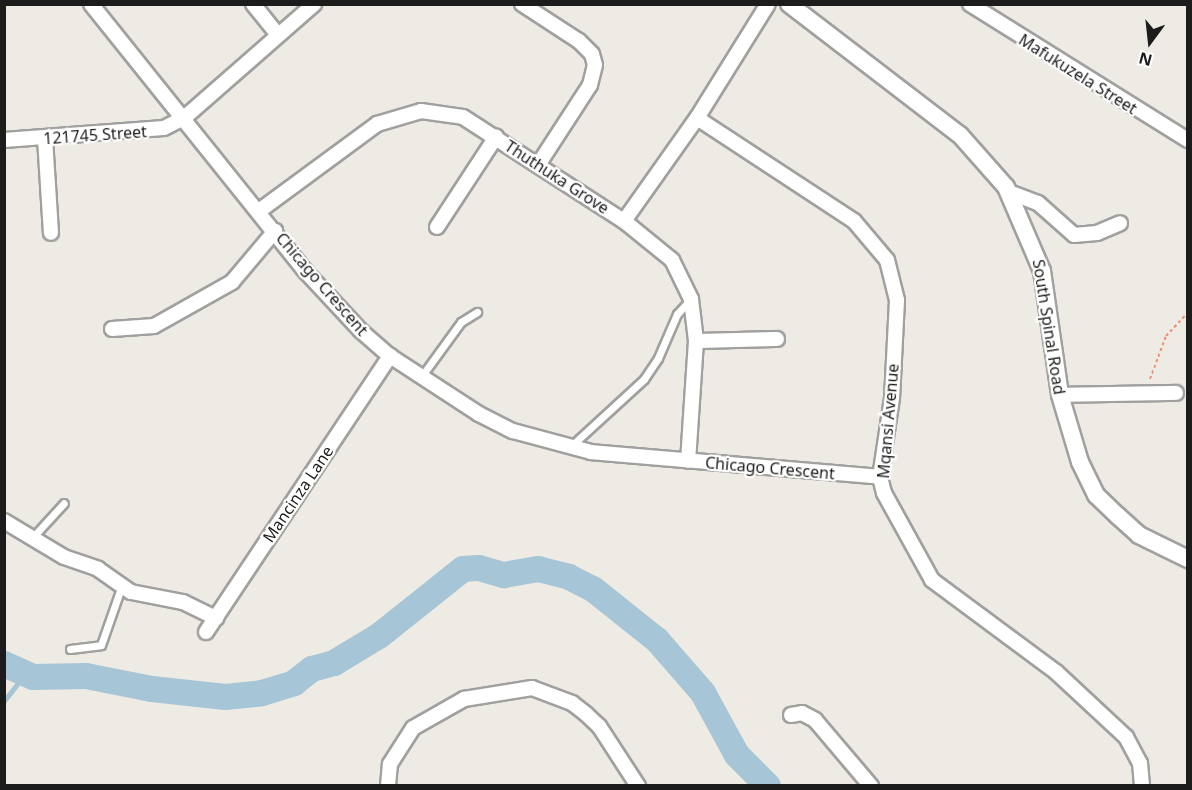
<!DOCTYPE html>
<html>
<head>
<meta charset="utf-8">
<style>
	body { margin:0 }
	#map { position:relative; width:1192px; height:790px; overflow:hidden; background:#edebe3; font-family:"Noto Sans",sans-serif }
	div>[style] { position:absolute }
	.stream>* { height:4.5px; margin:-2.25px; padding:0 2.25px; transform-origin:2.25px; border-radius:2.25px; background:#a6c5d7 }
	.river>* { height:26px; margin:-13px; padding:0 13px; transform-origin:13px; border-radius:13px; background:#a6c5d7 }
	.path>* { height:2px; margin-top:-1px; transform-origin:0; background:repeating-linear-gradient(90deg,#ee9173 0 3px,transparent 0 6px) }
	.roads { filter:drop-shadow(2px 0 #a0a0a0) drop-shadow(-2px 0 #a0a0a0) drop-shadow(0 2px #a0a0a0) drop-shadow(0 -2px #a0a0a0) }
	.service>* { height:7px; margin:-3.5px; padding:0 3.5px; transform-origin:3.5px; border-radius:3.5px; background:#fff }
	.minor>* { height:14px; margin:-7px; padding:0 7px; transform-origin:7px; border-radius:7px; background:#fff }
	.tertiary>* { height:16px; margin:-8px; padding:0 8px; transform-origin:8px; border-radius:8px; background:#fff }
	span { translate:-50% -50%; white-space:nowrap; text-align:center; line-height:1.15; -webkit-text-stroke:4.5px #fff; paint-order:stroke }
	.street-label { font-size:16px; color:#1c1c1c }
	.frame { position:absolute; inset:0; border:6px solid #1c1c1c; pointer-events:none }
	.north { position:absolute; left:1120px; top:12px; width:60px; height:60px; -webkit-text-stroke:4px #fff; paint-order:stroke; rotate:195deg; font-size:16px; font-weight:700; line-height:24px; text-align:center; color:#1c1c1c }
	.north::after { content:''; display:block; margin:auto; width:21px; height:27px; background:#1c1c1c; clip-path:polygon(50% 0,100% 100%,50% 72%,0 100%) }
</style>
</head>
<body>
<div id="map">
	<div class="stream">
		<i style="left:4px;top:701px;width:34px;rotate:-52deg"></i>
	</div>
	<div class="river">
		<i style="left:4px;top:664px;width:32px;rotate:24deg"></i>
		<i style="left:33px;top:677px;width:53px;rotate:-1.1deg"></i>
		<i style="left:86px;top:676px;width:67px;rotate:11.1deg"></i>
		<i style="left:152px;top:689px;width:74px;rotate:6.2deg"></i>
		<i style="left:226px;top:697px;width:36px;rotate:-6deg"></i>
		<i style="left:262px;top:693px;width:34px;rotate:-17deg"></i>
		<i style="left:294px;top:683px;width:23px;rotate:-38deg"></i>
		<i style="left:312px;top:669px;width:23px;rotate:-15deg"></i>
		<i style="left:334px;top:663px;width:52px;rotate:-31deg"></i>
		<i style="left:379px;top:636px;width:107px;rotate:-38.6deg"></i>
		<i style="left:463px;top:569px;width:16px;rotate:-4deg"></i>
		<i style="left:479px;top:568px;width:26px;rotate:16deg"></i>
		<i style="left:504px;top:575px;width:35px;rotate:-10deg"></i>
		<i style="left:538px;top:569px;width:32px;rotate:14deg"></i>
		<i style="left:569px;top:577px;width:27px;rotate:27deg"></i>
		<i style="left:593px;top:589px;width:82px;rotate:38.6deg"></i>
		<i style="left:657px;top:640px;width:70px;rotate:49deg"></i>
		<i style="left:703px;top:693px;width:71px;rotate:61.3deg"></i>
		<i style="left:737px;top:755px;width:44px;rotate:45deg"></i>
	</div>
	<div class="path">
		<i style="left:1150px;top:379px;width:46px;rotate:-69.6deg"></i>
		<i style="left:1166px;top:336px;width:33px;rotate:-47deg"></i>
	</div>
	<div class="roads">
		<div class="service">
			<i style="left:421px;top:377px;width:68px;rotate:-54deg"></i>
			<i style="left:461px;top:322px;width:19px;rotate:-32deg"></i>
			<i style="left:571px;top:446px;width:99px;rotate:-42.5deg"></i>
			<i style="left:644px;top:379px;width:25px;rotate:-56deg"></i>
			<i style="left:658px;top:358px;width:48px;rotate:-66.6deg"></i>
			<i style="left:677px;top:314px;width:21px;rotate:-47deg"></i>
			<i style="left:32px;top:538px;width:47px;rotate:-47.6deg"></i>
			<i style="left:70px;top:649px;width:31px;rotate:-7deg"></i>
			<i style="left:101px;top:645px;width:64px;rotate:-70.7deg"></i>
		</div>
		<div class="minor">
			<i style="left:91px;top:4px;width:344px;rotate:51.3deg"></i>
			<i style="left:306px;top:272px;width:81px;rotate:47deg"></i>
			<i style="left:361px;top:331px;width:38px;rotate:41deg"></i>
			<i style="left:390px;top:356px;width:106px;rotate:33.1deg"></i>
			<i style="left:479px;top:414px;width:38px;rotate:27deg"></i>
			<i style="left:513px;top:431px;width:81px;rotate:15.1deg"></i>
			<i style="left:591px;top:452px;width:290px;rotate:4.9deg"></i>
			<i style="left:253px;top:4px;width:38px;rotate:51deg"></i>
			<i style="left:522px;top:4px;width:68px;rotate:33deg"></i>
			<i style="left:579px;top:41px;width:18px;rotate:45deg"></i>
			<i style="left:592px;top:54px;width:11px;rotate:75deg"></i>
			<i style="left:595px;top:65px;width:21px;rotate:104deg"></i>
			<i style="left:590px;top:85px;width:95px;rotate:123deg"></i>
			<i style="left:970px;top:4px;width:257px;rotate:32deg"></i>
			<i style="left:697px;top:118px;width:188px;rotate:33.3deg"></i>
			<i style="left:854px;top:221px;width:51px;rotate:49.8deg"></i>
			<i style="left:887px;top:260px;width:41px;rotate:76deg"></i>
			<i style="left:897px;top:300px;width:98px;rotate:92.9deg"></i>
			<i style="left:892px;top:398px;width:80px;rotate:98.6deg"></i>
			<i style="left:880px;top:477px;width:16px;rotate:76deg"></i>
			<i style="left:884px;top:493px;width:99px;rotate:61.1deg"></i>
			<i style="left:932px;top:580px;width:154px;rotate:36.6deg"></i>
			<i style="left:1056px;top:672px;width:96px;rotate:42.9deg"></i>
			<i style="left:1126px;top:737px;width:30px;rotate:62deg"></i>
			<i style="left:1140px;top:763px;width:23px;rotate:85deg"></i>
			<i style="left:45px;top:138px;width:95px;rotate:86.4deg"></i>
			<i style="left:4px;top:140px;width:160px;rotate:-4.3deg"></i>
			<i style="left:164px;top:128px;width:22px;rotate:-27deg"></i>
			<i style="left:184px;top:118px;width:173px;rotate:-41.2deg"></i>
			<i style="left:1009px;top:192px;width:31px;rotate:21deg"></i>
			<i style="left:1038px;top:203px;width:48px;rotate:41.6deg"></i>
			<i style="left:1074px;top:235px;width:23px;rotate:-5deg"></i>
			<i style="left:1097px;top:233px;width:25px;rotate:-23deg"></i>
			<i style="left:259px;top:211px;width:147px;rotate:-36.4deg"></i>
			<i style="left:377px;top:124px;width:46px;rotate:-16.5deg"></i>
			<i style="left:421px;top:111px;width:42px;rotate:8.1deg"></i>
			<i style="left:463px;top:117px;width:192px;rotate:32.9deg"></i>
			<i style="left:624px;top:221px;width:62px;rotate:39.1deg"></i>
			<i style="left:672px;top:260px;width:43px;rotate:64deg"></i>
			<i style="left:691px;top:299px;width:42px;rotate:83.2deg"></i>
			<i style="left:696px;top:341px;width:120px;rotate:93.8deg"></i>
			<i style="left:624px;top:221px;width:126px;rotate:-54.7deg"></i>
			<i style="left:697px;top:118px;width:134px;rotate:-58.1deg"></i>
			<i style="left:437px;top:227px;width:108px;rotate:-56.8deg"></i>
			<i style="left:112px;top:329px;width:42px;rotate:-4.1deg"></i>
			<i style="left:154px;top:326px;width:90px;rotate:-29.4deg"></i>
			<i style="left:232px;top:282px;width:67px;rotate:-49.9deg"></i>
			<i style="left:696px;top:341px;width:81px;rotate:-1.4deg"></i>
			<i style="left:1060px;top:395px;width:116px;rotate:-1deg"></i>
			<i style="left:4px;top:521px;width:70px;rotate:31deg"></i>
			<i style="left:64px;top:557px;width:36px;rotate:19deg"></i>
			<i style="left:98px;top:569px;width:40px;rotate:34.9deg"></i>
			<i style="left:131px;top:592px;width:53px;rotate:10.9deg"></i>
			<i style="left:183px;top:602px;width:37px;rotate:26deg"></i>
			<i style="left:206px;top:632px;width:332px;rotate:-56.3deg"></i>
			<i style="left:791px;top:715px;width:11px;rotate:-10deg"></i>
			<i style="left:802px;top:713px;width:15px;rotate:28deg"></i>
			<i style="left:815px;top:720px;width:87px;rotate:49.7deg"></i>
			<i style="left:388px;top:786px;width:22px;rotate:-85deg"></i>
			<i style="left:390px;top:764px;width:43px;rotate:-57.4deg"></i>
			<i style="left:413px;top:728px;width:59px;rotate:-29.6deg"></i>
			<i style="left:464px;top:699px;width:69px;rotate:-9.2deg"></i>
			<i style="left:532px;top:688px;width:43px;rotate:20.6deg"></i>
			<i style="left:572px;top:703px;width:18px;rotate:38deg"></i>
			<i style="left:586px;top:714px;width:18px;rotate:43deg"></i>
			<i style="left:599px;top:726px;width:72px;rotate:57deg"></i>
		</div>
		<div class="tertiary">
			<i style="left:789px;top:4px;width:215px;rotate:37.5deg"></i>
			<i style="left:960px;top:135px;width:69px;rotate:48.5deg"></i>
			<i style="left:1006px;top:187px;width:91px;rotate:66.8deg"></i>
			<i style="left:1042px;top:271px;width:125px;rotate:81.7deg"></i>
			<i style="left:1060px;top:395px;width:70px;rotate:73.4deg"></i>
			<i style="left:1080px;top:462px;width:37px;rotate:64deg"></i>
			<i style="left:1096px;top:495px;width:30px;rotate:44deg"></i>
			<i style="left:1118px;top:516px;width:28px;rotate:42deg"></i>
			<i style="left:1139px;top:535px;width:55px;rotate:26.1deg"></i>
		</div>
	</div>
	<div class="street-label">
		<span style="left:1078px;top:74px;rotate:32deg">Mafukuzela Street</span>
		<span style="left:95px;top:135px;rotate:-4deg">121745 Street</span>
		<span style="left:557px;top:177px;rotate:33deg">Thuthuka Grove</span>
		<span style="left:322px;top:284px;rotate:49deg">Chicago Crescent</span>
		<span style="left:1049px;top:327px;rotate:81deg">South Spinal Road</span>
		<span style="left:888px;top:421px;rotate:-85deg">Mqansi Avenue</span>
		<span style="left:770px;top:468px;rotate:5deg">Chicago Crescent</span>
		<span style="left:298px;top:494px;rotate:-56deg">Mancinza Lane</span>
	</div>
	<div class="frame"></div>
	<div class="north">N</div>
</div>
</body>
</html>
